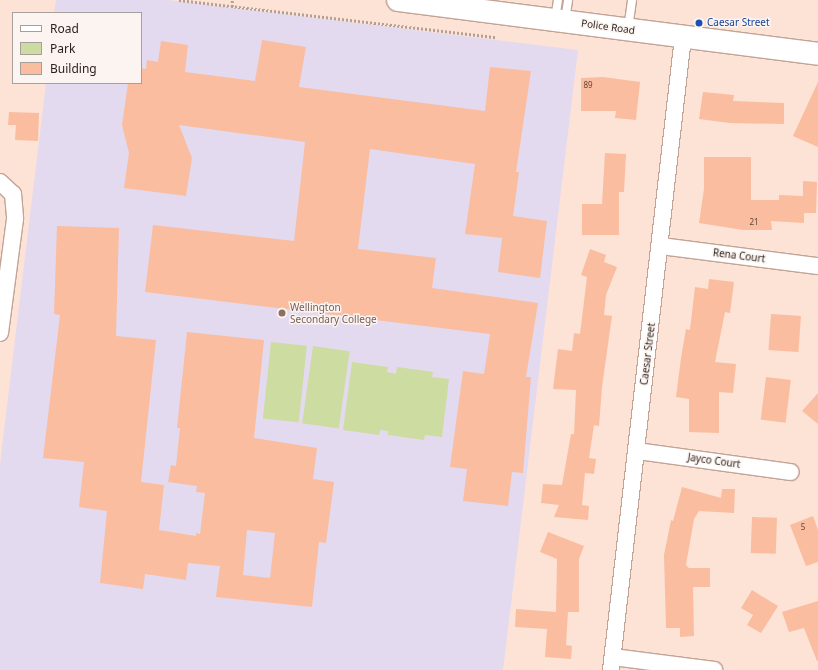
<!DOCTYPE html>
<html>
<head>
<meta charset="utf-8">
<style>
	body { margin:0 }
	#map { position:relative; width:818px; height:670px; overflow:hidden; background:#fde2d6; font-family:"Noto Sans",sans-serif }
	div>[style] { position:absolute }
	.education>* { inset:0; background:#e3daef }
	.green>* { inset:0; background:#cddca0; transform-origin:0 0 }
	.building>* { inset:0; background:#fabd9f; transform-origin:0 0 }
	.path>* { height:2.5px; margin-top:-1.25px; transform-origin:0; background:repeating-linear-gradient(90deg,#b49f95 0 2px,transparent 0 4px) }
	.roads { filter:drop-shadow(1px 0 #c2a395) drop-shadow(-1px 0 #c2a395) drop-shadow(0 1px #c2a395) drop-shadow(0 -1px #c2a395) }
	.service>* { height:8px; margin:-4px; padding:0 4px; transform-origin:4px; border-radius:4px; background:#fff }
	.minor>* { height:16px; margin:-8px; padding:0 8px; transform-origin:8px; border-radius:8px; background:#fff }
	.primary>* { height:22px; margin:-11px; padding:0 11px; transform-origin:11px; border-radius:11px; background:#fff }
	.dots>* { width:11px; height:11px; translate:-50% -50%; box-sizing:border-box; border:2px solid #fbf4f1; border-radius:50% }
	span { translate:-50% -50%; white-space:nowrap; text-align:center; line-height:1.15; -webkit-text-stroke:3px #fbf4f1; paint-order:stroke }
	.number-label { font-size:8px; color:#5e463a }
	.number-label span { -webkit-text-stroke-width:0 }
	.transit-label { font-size:10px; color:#164399 }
	.left { translate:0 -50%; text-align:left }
	.street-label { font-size:10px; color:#2a1f19 }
	.education-label { font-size:10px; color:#785e54 }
	.legend { position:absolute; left:12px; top:12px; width:130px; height:72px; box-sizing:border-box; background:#fbf4f1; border:1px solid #a79f9b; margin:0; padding:5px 7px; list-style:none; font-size:12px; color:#2a1f19 }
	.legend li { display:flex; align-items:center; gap:8px; height:20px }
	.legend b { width:20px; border:1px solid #a79f9b }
</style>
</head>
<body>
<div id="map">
	<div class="education">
		<i style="clip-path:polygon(56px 0,168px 0,578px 50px,503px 670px,0 670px,0 464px,46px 83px,141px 83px,141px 13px,54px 13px)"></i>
	</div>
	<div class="green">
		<i style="left:271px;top:342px;width:36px;height:77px;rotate:6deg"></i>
		<i style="left:313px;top:346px;width:37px;height:78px;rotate:8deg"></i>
		<i style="clip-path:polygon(352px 362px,388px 367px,387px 372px,396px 374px,397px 367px,433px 372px,432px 377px,449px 379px,442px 437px,425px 435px,424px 440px,388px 435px,388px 431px,380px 430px,379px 435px,343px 430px)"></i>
	</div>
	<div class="building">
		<i style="clip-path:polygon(262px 40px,306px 47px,299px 87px,485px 111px,490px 67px,531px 71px,516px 172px,519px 172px,513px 216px,547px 221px,540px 278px,498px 272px,502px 238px,465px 234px,475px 164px,370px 149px,358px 249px,436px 258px,432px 288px,538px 303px,526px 377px,531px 377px,523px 473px,512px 472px,508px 506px,463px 501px,467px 469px,450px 467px,463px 371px,484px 374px,490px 334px,145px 292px,153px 225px,294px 241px,305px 142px,179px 125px,192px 158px,186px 196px,124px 188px,129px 153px,122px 125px,128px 83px,141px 83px,141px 68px,146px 69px,147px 60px,158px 62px,161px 41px,188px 45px,185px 72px,255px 81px)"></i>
		<i style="clip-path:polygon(603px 77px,640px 82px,636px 120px,615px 118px,616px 111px,581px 111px,581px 78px)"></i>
		<i style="clip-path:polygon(818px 82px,818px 147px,793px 136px)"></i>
		<i style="clip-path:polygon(703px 92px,734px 95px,733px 101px,784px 103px,784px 124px,730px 123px,699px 119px)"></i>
		<i style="clip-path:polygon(9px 112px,39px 113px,38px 141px,15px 140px,16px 125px,8px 125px)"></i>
		<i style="clip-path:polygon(605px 153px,626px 154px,624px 192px,619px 192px,619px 235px,582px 235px,582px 204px,602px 204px)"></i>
		<i style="clip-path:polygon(704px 157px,751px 157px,751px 200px,779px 200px,779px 195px,803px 196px,803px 181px,817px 182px,816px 213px,804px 213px,804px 223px,771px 221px,772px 230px,743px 230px,699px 223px,704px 189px)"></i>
		<i style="clip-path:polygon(evenodd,57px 226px,119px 228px,116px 336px,156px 340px,141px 482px,164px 485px,159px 530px,196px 536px,196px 533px,200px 534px,205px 493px,196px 492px,197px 486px,168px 482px,171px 465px,176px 466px,180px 428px,177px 428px,187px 332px,264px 340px,254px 438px,317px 448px,313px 479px,334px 482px,326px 543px,319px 542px,312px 607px,216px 597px,220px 566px,188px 563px,186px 580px,145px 574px,143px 589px,100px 583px,107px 511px,79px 507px,84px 462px,43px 458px,60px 315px,54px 314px,57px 226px,247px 530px,275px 533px,270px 578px,243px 575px,247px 530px)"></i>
		<i style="clip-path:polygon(590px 249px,606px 255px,604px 262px,617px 267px,606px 295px,604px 315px,612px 316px,602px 387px,599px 426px,594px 425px,589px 458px,596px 459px,594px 474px,585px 473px,582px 505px,589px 506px,588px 520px,554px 517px,559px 505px,541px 503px,543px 484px,562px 485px,571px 434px,574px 434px,576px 390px,553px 389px,558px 349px,572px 351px,574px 333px,580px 334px,587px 277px,581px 275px)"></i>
		<i style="clip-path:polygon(709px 279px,734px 282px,730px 313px,725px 312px,715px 362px,736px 364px,733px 393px,719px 392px,719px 433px,689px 432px,689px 399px,676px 397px,681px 358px,686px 329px,690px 330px,695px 287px,708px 289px)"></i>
		<i style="left:771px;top:314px;width:30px;height:36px;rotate:4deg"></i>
		<i style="left:766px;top:377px;width:25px;height:43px;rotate:7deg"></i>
		<i style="clip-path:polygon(818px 393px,818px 424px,802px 411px)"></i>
		<i style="clip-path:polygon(682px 487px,721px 498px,722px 489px,735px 489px,734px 513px,699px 511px,694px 519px,686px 565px,689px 568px,710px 568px,710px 587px,693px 587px,694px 636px,680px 637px,680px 628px,666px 628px,664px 555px,671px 520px,673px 521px)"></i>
		<i style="clip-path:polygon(813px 516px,818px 530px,818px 562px,806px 566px,790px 525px)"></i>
		<i style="left:752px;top:517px;width:25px;height:36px;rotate:2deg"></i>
		<i style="clip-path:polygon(548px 532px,584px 546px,579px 559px,579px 612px,568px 612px,566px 645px,572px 646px,571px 659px,545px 657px,547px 629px,515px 627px,516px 609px,556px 612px,557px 559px,540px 552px)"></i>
		<i style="clip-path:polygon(752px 590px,778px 606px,761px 633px,747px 625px,753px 615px,741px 608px)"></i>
		<i style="clip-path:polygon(818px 601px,818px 661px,817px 661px,804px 628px,789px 632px,782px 612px)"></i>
	</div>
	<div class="path">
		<i style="left:179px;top:0;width:319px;rotate:6.7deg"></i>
		<i style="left:232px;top:7px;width:7px;rotate:-90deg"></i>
	</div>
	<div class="roads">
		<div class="service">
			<i style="left:555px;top:19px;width:19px;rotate:-81deg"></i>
			<i style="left:565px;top:20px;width:20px;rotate:-81deg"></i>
			<i style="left:628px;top:29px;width:29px;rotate:-82deg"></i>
		</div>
		<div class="minor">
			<i style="left:0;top:182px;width:18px;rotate:43deg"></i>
			<i style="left:13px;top:194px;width:25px;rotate:85deg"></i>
			<i style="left:15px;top:219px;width:115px;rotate:97.5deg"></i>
			<i style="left:661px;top:246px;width:158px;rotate:7.3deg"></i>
			<i style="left:637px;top:451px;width:155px;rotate:7.8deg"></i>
			<i style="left:613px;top:657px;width:102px;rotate:7.3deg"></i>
			<i style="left:611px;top:670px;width:637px;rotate:-83.51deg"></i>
		</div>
		<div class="primary">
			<i style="left:398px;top:0;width:423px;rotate:7.3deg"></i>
		</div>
	</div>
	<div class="dots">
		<i style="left:699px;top:23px;background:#1a4fb4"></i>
		<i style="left:282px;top:313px;background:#8d6e63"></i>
	</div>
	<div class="number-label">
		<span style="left:588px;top:85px">89</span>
		<span style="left:754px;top:222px">21</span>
		<span style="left:803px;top:527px">5</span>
	</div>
	<div class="transit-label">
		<span class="left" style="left:707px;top:23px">Caesar Street</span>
	</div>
	<div class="street-label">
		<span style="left:608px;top:27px;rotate:8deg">Police Road</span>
		<span style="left:739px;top:256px;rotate:7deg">Rena Court</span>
		<span style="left:648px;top:354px;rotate:-83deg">Caesar Street</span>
		<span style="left:714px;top:461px;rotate:8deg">Jayco Court</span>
	</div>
	<div class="education-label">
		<span class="left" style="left:290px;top:313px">Wellington<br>Secondary College</span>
	</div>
	<ul class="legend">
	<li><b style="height:5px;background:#fff"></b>Road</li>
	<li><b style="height:11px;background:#cddca0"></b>Park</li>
	<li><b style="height:11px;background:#fabd9f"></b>Building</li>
	</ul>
</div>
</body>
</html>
